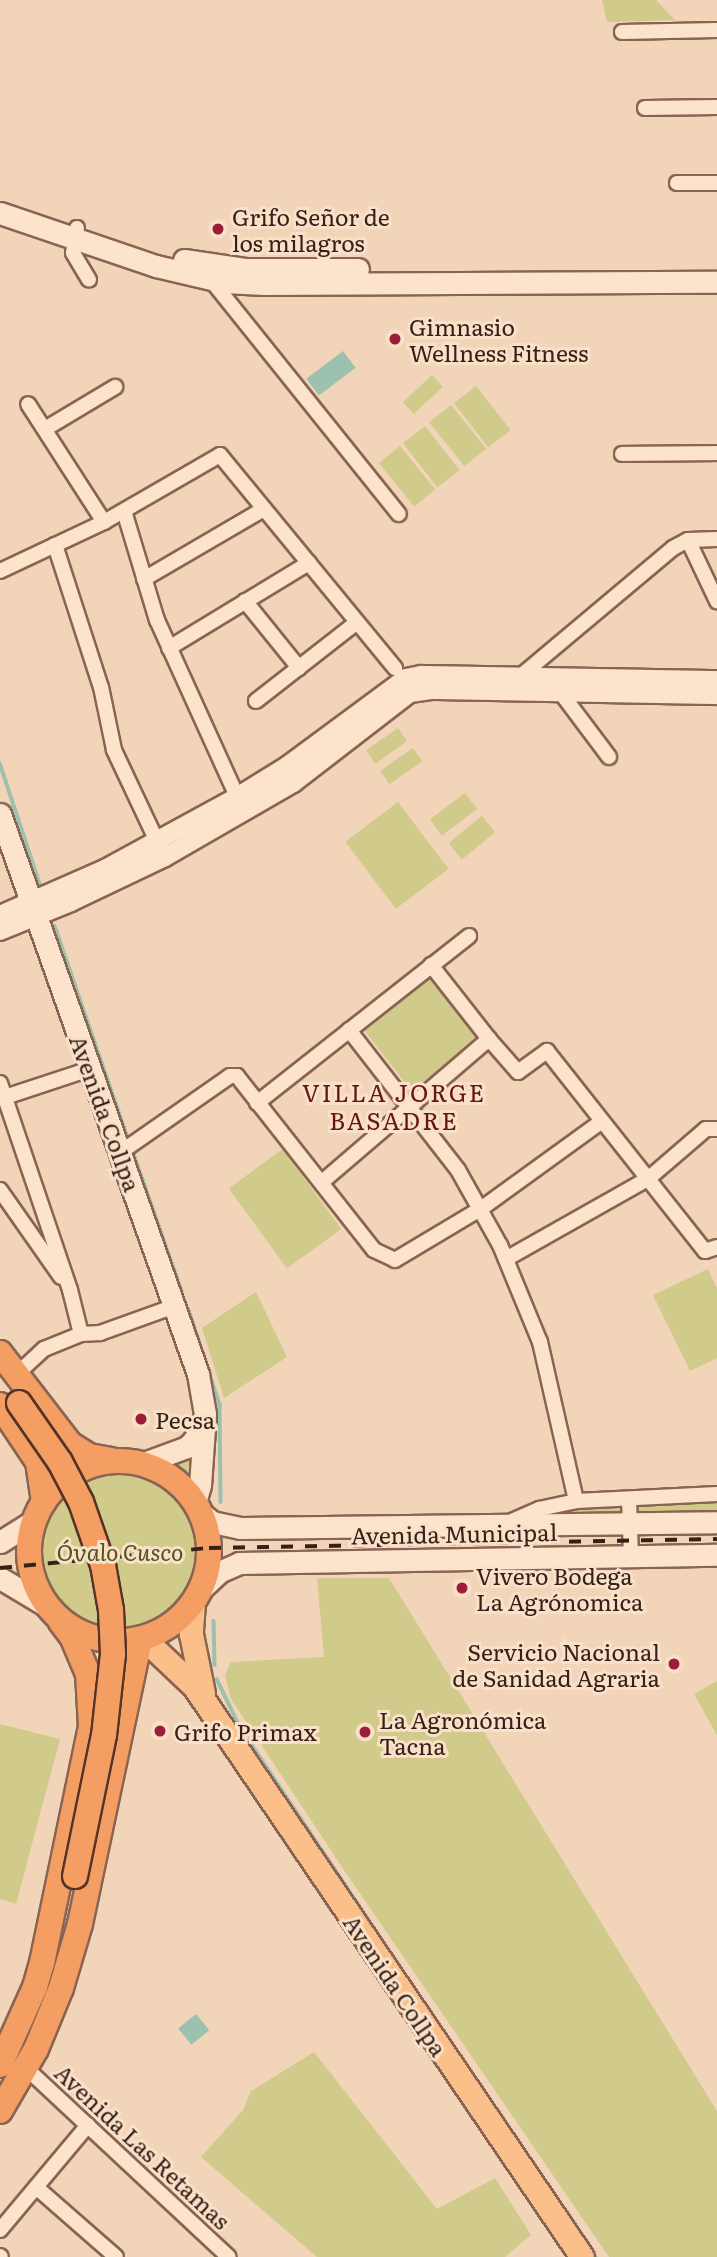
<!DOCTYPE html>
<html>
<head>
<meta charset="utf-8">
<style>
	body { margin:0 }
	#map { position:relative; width:717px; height:2257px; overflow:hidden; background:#f2d4b8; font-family:Literata,serif }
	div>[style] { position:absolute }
	.green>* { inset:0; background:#d0ca8b; transform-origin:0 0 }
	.round { border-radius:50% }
	.water>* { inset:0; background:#9dc1af; transform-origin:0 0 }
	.stream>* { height:3.5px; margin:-1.75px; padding:0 1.75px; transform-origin:1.75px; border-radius:1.75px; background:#9dc1af }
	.roads { filter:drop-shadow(2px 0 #896452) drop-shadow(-2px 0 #896452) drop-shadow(0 2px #896452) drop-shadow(0 -2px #896452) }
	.minor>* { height:14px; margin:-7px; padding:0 7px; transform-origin:7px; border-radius:7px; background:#fce3cb }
	.tertiary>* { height:18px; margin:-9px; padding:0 9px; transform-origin:9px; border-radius:9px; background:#fce3cb }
	.secondary>* { height:21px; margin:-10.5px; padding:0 10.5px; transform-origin:10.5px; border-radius:10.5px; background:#fce3cb }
	.primary>* { height:23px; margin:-11.5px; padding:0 11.5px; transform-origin:11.5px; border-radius:11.5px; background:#fbc089 }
	.trunk>* { height:24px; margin:-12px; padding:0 12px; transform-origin:12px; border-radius:12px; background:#f49e63 }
	.trunk>.ring { margin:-12px; padding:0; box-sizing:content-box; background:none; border:24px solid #f49e63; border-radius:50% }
	.rail>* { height:3.5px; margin-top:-1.75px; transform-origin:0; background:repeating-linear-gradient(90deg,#362118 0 12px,transparent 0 24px) }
	.bridges { filter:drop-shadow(2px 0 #553327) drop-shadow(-2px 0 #553327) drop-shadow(0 2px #553327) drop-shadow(0 -2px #553327) }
	.trunk-bridge>* { height:24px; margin:-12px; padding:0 12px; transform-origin:12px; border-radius:12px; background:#f49e63 }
	.dots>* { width:19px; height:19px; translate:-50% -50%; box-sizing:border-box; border:4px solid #f9e0c8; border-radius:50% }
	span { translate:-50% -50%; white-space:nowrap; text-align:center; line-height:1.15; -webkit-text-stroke:6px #f9e0c8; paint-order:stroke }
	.poi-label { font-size:23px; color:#362118 }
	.left { translate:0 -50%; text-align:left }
	.right { translate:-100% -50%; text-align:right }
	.street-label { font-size:23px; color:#362118 }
	.park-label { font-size:23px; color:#51541d; font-style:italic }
	.neighbourhood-label { font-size:24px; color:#661414; letter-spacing:2px }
</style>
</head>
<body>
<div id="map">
	<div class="green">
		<i style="clip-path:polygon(602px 0,656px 0,675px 20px,607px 22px)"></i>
		<i style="left:432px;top:375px;width:16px;height:40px;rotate:47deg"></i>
		<i style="left:476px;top:386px;width:56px;height:28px;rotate:52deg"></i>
		<i style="left:451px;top:405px;width:56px;height:28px;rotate:51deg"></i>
		<i style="left:425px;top:426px;width:56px;height:28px;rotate:52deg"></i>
		<i style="left:400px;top:446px;width:56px;height:27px;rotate:51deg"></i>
		<i style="left:398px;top:728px;width:16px;height:39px;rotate:55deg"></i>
		<i style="left:413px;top:748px;width:16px;height:40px;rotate:55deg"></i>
		<i style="left:465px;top:793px;width:20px;height:44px;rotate:53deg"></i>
		<i style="left:398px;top:802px;width:84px;height:66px;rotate:53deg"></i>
		<i style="left:482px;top:816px;width:21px;height:43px;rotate:51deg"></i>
		<i style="left:430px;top:978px;width:79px;height:84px;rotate:52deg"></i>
		<i style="left:283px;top:1149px;width:99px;height:67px;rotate:54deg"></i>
		<i style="clip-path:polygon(708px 1269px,717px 1288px,717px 1358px,690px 1371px,653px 1295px)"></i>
		<i style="clip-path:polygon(256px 1292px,287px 1357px,224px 1398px,202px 1328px)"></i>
		<i style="clip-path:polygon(194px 1454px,190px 1483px,165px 1465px)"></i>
		<i class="round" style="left:41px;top:1472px;width:158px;height:158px"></i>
		<i style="clip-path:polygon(717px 1501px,717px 1518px,637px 1514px,637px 1507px,642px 1504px)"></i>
		<i style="clip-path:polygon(618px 1504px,622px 1507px,621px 1513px,554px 1516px,554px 1511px,573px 1507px)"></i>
		<i style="clip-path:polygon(317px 1578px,389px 1578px,717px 2111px,717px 2257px,609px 2257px,344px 1870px,231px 1699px,225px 1675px,231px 1662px,324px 1657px)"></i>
		<i style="clip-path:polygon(717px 1681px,717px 1735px,694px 1694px)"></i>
		<i style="clip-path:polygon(0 1724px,60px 1739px,16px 1904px,0 1899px)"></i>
		<i style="clip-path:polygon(314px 2052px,437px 2209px,495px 2178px,531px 2235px,505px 2257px,317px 2257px,201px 2157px,243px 2110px,251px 2091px)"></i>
	</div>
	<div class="water">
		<i style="left:343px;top:351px;width:21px;height:46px;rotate:53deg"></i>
		<i style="left:196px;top:2014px;width:21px;height:23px;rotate:51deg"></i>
	</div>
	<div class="stream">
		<i style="left:0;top:763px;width:134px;rotate:71.7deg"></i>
		<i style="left:55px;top:926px;width:221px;rotate:71deg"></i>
		<i style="left:134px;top:1154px;width:145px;rotate:70.7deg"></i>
		<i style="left:189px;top:1310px;width:100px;rotate:71.9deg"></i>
		<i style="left:220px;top:1405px;width:97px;rotate:89.4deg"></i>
		<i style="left:214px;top:1621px;width:44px;rotate:88.7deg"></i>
		<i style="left:217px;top:1679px;width:53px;rotate:64.4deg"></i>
		<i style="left:240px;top:1727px;width:448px;rotate:56.3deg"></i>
		<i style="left:582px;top:2237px;width:24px;rotate:55deg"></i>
	</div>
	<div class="roads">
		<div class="minor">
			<i style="left:622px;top:32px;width:95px;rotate:-1.2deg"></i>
			<i style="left:645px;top:108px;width:72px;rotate:-0.8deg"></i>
			<i style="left:677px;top:183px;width:40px"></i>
			<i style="left:77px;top:228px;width:25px;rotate:99deg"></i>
			<i style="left:73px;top:253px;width:31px;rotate:59deg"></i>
			<i style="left:208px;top:276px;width:305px;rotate:51.3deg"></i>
			<i style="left:45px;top:429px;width:82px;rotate:-31deg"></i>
			<i style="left:622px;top:454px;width:95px;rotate:-0.6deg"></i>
			<i style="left:124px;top:511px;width:114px;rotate:73.2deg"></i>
			<i style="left:157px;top:620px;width:203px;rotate:65.6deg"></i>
			<i style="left:104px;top:522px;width:134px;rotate:-30deg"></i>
			<i style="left:220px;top:455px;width:276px;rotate:50.6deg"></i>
			<i style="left:688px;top:540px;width:68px;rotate:64.6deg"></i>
			<i style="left:55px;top:545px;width:149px;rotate:72.1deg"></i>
			<i style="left:101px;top:687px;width:64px;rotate:78.3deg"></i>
			<i style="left:114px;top:750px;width:110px;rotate:64.8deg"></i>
			<i style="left:0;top:571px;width:115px;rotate:-25.2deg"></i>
			<i style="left:104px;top:522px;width:140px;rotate:-122.8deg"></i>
			<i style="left:144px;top:579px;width:139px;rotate:-30.3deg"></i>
			<i style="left:245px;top:601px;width:86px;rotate:51.1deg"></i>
			<i style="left:169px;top:648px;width:164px;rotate:-31.3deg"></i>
			<i style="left:517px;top:679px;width:204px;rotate:-40deg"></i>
			<i style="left:673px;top:548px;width:17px;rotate:-28deg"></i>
			<i style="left:688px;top:540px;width:29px;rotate:-2deg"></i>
			<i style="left:561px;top:693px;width:80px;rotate:53.1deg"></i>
			<i style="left:256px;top:701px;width:128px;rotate:-38deg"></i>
			<i style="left:349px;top:1030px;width:177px;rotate:52.1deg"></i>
			<i style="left:458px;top:1170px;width:86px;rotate:60.8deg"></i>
			<i style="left:500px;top:1245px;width:105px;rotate:67.6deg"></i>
			<i style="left:540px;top:1342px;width:163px;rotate:77.2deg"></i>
			<i style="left:489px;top:1039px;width:44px;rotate:48.7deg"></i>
			<i style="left:518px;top:1072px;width:36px;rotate:-36deg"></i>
			<i style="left:547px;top:1051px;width:255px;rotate:51.7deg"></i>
			<i style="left:705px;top:1251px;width:13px;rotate:-18deg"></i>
			<i style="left:0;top:1083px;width:219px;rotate:71.3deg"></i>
			<i style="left:70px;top:1290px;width:45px;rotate:76deg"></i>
			<i style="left:5px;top:1097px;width:89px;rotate:-18.2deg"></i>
			<i style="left:257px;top:1103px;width:270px;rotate:-38.2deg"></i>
			<i style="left:121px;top:1152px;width:133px;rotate:-34.9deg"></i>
			<i style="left:230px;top:1076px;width:7px"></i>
			<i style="left:237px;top:1076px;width:221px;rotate:51.8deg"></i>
			<i style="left:374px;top:1250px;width:23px;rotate:25deg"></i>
			<i style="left:395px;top:1260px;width:101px;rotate:-30.9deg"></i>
			<i style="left:482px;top:1208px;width:148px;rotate:-35.9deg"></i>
			<i style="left:322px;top:1182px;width:220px;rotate:-40.6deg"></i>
			<i style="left:489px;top:1039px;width:94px;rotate:-128.1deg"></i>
			<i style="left:0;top:1190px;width:106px;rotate:55deg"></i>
			<i style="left:506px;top:1259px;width:164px;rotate:-29.5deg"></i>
			<i style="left:649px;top:1178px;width:75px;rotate:-40.7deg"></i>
			<i style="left:706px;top:1129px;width:11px"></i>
			<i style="left:17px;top:1374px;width:37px;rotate:-43deg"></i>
			<i style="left:44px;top:1349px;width:40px;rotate:-22deg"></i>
			<i style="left:81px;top:1334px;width:19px;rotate:-3deg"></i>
			<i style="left:100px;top:1333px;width:80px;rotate:-19.8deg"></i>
			<i style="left:629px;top:1499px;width:57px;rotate:88deg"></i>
			<i style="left:512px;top:1521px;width:30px;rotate:-24deg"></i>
			<i style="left:539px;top:1509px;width:38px;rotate:-12deg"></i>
			<i style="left:576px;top:1501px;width:141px;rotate:-2.8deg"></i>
			<i style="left:26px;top:2068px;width:277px;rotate:43deg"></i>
			<i style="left:36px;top:2187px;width:106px;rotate:41.2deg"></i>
			<i style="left:0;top:2230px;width:137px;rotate:-50deg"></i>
			<i style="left:0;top:2256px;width:1px;rotate:45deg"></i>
		</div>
		<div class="tertiary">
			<i style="left:0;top:915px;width:115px;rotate:-23.7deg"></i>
			<i style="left:105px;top:869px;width:150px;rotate:-28.6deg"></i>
			<i style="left:237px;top:797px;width:59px;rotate:-31.8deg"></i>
			<i style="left:287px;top:766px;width:148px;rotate:-36.5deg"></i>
			<i style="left:406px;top:678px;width:15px;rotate:-11deg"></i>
			<i style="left:421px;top:675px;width:296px;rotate:1deg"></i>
			<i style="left:0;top:931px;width:77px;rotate:-22.2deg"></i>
			<i style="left:71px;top:902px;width:104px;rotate:-25.6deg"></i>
			<i style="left:165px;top:857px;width:148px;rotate:-30deg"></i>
			<i style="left:293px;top:783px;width:148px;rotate:-37.6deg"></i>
			<i style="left:410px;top:693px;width:21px;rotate:-8deg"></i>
			<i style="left:431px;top:690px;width:286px;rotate:1deg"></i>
		</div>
		<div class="secondary">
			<i style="left:0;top:213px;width:165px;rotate:18.8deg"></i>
			<i style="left:156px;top:266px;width:70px;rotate:13.2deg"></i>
			<i style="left:224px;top:282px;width:40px;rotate:2.9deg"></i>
			<i style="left:264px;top:284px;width:453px;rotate:-0.3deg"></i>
			<i style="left:184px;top:260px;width:63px;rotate:8.3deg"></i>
			<i style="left:246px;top:269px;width:112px"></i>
			<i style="left:0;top:814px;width:594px;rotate:70.53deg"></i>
			<i style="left:198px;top:1374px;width:41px;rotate:80.1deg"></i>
			<i style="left:205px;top:1414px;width:71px;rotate:94deg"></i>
			<i style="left:200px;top:1485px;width:19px;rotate:106deg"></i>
			<i style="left:141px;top:1464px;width:49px;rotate:-20.3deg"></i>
			<i style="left:187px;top:1447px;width:10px;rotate:-45deg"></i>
			<i style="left:194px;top:1440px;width:19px;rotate:-65deg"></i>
			<i style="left:200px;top:1512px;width:16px;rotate:40deg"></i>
			<i style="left:212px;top:1522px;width:29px;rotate:12deg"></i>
			<i style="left:240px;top:1528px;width:477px;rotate:-0.7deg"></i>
			<i style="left:0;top:1542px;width:41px;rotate:-32.2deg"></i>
			<i style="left:0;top:1578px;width:58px;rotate:31deg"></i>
			<i style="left:201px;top:1589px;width:25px;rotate:-43deg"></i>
			<i style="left:219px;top:1572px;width:22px;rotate:-24deg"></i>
			<i style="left:239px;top:1563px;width:478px;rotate:-1deg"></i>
		</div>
		<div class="primary">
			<i style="left:193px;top:1602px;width:32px;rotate:94deg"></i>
			<i style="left:191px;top:1634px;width:60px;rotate:78.5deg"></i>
			<i style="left:143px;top:1638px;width:70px;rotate:43.3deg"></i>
			<i style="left:194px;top:1686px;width:690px;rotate:55.8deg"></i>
		</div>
		<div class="trunk">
			<i style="left:0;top:1353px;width:115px;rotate:52.4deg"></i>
			<i style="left:70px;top:1444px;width:22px;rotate:32deg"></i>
			<i style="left:89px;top:1456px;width:23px;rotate:10deg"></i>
			<i style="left:0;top:1405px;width:69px;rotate:56.3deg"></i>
			<i style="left:38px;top:1462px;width:40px;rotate:81.5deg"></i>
			<i class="ring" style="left:29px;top:1461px;width:156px;height:156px"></i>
			<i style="left:0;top:2065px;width:85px;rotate:-65.8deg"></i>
			<i style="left:35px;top:1987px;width:25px;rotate:-74deg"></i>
			<i style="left:42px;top:1963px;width:241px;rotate:-78.3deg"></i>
			<i style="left:91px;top:1727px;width:53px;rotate:-93.2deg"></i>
			<i style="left:88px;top:1674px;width:39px;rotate:-113deg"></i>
			<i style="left:73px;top:1638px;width:21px;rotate:-127deg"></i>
			<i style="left:0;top:2111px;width:72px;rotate:-59.9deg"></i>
			<i style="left:36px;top:2049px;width:66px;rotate:-67.7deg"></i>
			<i style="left:61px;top:1988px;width:67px;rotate:-73.5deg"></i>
			<i style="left:80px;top:1924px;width:291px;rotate:-78.1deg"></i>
		</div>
	</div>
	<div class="rail">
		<i style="left:0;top:1568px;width:210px;rotate:-5.5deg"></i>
		<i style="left:209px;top:1548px;width:508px;rotate:-1.01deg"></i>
	</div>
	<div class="bridges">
		<div class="trunk-bridge">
			<i style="left:19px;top:1403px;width:72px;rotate:55.2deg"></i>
			<i style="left:60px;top:1462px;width:45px;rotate:62.3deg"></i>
			<i style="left:81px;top:1502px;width:67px;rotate:70.8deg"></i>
			<i style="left:103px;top:1565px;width:46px;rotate:79.9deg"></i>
			<i style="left:111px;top:1610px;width:44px;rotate:87.4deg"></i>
			<i style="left:113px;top:1654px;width:81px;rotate:96.3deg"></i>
			<i style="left:104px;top:1735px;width:144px;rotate:101.6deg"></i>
		</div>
	</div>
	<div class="dots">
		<i style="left:218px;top:229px;background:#9d1c37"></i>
		<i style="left:395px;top:339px;background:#9d1c37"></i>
		<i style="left:141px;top:1419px;background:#9d1c37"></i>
		<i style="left:462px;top:1588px;background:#9d1c37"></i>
		<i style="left:674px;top:1664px;background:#9d1c37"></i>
		<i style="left:160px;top:1731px;background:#9d1c37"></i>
		<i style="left:365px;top:1732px;background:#9d1c37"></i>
	</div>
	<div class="poi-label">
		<span class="left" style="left:232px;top:229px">Grifo Señor de<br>los milagros</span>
		<span class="left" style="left:409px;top:339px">Gimnasio<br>Wellness Fitness</span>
		<span class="left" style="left:155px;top:1419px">Pecsa</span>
		<span class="left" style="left:476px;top:1588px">Vivero Bodega<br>La Agrónomica</span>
		<span class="right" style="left:660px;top:1664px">Servicio Nacional<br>de Sanidad Agraria</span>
		<span class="left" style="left:379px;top:1732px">La Agronómica<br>Tacna</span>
		<span class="left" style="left:174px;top:1731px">Grifo Primax</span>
	</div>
	<div class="street-label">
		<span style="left:106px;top:1113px;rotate:70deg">Avenida Collpa</span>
		<span style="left:454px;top:1533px;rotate:-1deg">Avenida Municipal</span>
		<span style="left:396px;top:1985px;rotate:56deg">Avenida Collpa</span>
		<span style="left:143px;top:2146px;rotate:43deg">Avenida Las Retamas</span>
	</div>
	<div class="park-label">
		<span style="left:120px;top:1551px">Óvalo Cusco</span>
	</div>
	<div class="neighbourhood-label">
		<span style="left:394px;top:1106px">VILLA JORGE<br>BASADRE</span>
	</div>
</div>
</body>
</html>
